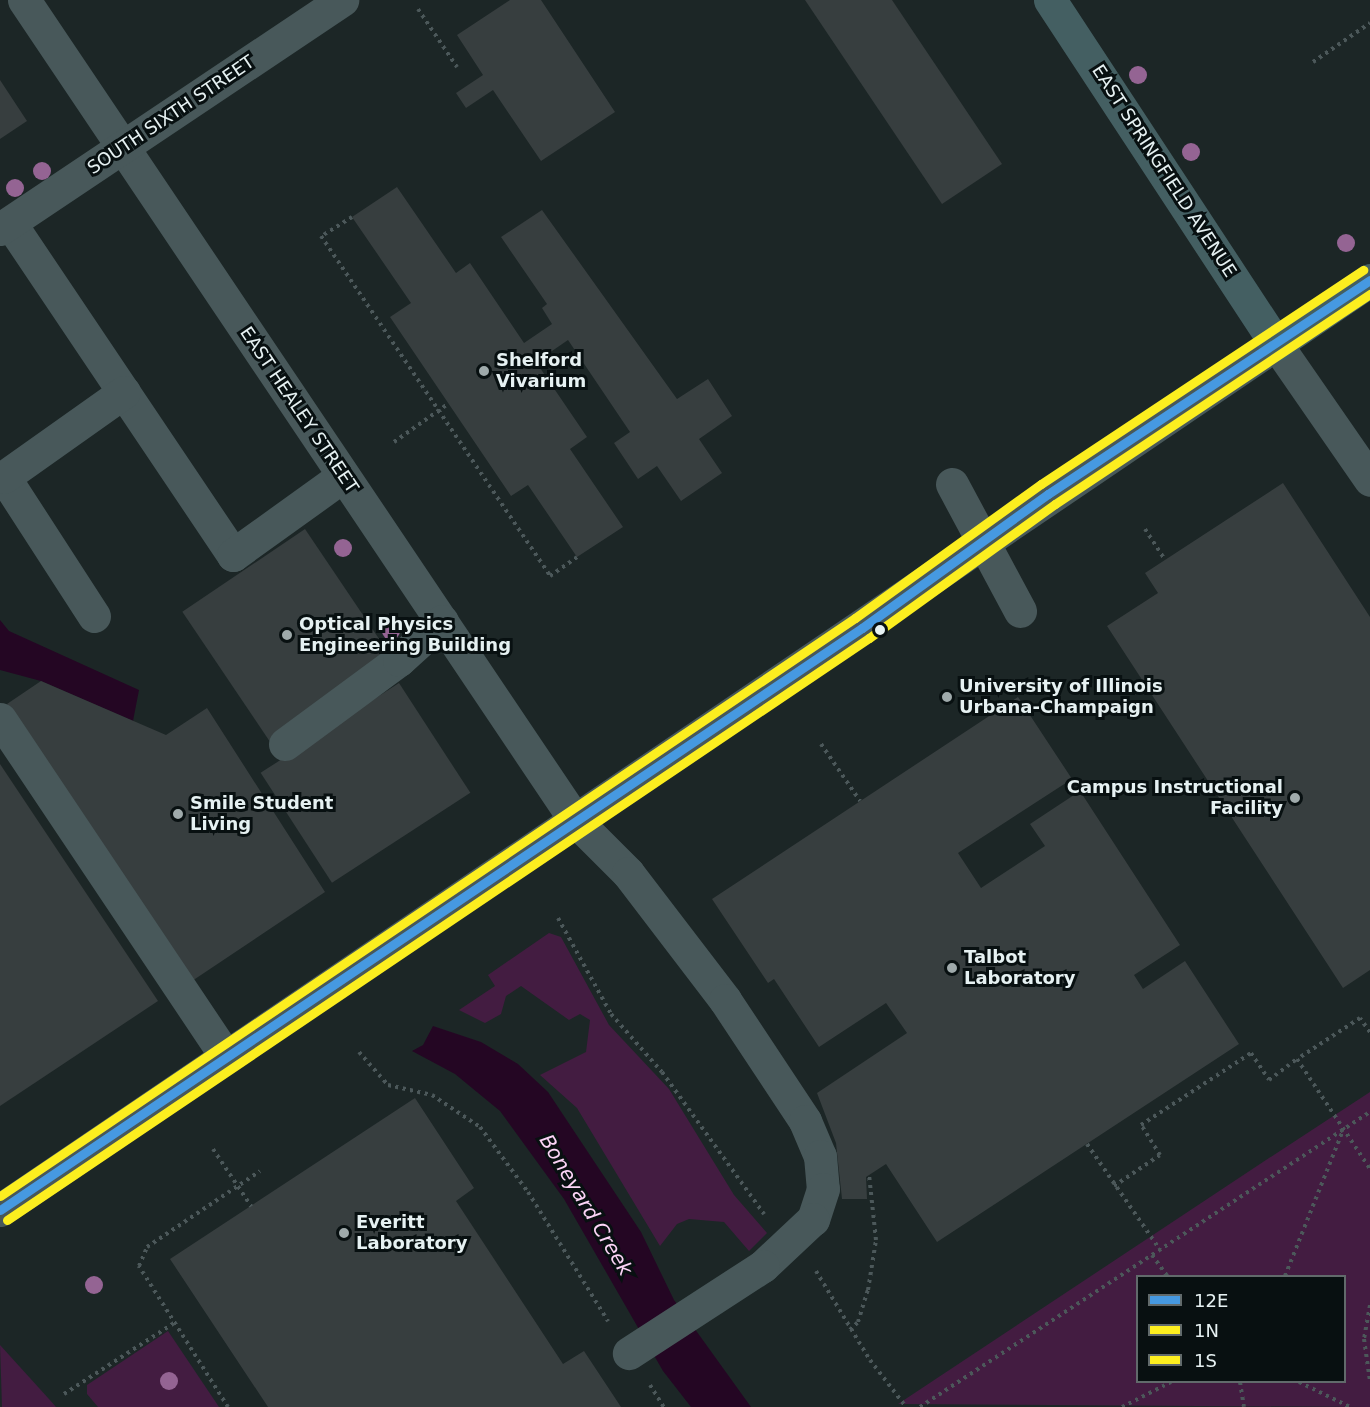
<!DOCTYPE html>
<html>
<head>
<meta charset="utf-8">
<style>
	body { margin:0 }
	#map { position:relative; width:1370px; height:1407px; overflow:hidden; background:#1c2626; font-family:"DejaVu Sans",sans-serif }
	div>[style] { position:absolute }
	.green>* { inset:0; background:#431c41 }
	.water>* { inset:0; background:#240623 }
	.building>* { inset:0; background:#373e3f; transform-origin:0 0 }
	.path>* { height:4px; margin-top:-2px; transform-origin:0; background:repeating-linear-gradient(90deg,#4c585a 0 3px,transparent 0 7.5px) }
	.minor>* { height:33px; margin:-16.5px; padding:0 16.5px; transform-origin:16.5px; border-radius:16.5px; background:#48585a }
	.major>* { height:33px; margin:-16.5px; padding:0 16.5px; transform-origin:16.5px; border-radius:16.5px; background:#445f62 }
	.bus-1>* { height:9px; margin:-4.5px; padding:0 4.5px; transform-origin:4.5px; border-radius:4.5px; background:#4699e1 }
	.bus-2>* { height:9px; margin:-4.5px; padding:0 4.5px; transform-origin:4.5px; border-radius:4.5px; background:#fcee1f }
	.bus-3>* { height:9px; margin:-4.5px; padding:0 4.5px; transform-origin:4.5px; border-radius:4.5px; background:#fcee1f }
	.trees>* { width:18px; height:18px; margin:-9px; border-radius:50%; background:#946493 }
	.dots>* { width:16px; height:16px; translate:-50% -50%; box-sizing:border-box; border:3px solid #081011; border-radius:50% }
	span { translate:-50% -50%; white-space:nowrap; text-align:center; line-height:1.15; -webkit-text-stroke:6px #081011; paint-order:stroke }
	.street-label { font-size:18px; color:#e6f1f2 }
	.poi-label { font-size:18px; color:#e6f1f2; font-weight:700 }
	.left { translate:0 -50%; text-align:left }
	.right { translate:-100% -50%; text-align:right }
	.water-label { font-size:20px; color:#fcd4f7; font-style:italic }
	.legend { position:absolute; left:1136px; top:1275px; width:210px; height:108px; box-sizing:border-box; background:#081011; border:2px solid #616a6b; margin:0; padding:8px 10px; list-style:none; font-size:18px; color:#e6f1f2 }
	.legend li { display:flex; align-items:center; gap:12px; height:30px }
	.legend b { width:30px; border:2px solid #616a6b }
</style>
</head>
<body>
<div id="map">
	<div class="green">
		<i style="clip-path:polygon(549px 933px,561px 937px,609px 1025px,669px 1089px,734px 1195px,767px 1233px,749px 1251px,724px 1222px,689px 1219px,677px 1224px,660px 1246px,577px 1108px,540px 1075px,586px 1052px,590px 1020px,580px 1014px,569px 1020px,521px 986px,506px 996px,501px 1014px,485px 1023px,459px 1010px,495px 986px,488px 975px)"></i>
		<i style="clip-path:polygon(evenodd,1370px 1092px,1370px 1407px,898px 1404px,1266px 1160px,1370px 1092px,1138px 1276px,1344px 1276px,1344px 1382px,1138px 1382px,1138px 1276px)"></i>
		<i style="clip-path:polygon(168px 1331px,219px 1407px,98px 1407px,87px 1394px,87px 1385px)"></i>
		<i style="clip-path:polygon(0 1345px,49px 1399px,56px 1407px,2px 1407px)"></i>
	</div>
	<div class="water">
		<i style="clip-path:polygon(0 620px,9px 631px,139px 690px,133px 721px,41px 681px,0 670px)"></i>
		<i style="clip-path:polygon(433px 1026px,481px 1042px,518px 1064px,548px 1092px,641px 1232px,674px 1300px,751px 1407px,691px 1407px,663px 1371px,564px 1199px,500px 1111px,455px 1074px,412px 1051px,423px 1045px)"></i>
	</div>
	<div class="building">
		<i style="clip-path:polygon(510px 0,541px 0,615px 112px,541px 161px,493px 90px,466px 108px,456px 93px,483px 75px,457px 35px)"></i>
		<i style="clip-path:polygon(805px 0,892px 0,1002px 164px,942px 204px)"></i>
		<i style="clip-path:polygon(0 80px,27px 121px,0 139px)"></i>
		<i style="clip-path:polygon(397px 187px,456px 273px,470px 263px,524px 343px,552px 324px,542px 308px,547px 304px,501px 237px,542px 210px,677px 399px,708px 379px,732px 416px,699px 439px,722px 473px,681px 501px,657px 466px,638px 479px,614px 443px,630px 432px,568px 340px,536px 362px,587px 437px,570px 449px,623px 527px,577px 557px,528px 485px,511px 496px,390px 317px,411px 303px,352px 217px)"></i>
		<i style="clip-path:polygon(1283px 483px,1370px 617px,1370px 970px,1343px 988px,1107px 626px,1158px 593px,1145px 573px)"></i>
		<i style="left:305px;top:529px;width:157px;height:148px;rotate:56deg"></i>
		<i style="clip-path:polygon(41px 681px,166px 735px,207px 708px,325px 892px,192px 981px,7px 704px)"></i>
		<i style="left:399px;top:683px;width:131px;height:165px;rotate:57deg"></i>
		<i style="clip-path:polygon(1018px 697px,1072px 779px,958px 853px,981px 888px,1045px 846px,1030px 824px,1080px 791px,1180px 945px,1134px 975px,1143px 989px,1185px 961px,1239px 1044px,937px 1242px,886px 1164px,866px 1177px,867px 1199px,842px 1199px,836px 1143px,817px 1093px,907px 1033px,886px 1003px,819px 1047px,774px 979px,768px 983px,712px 899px)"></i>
		<i style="clip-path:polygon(0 764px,158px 1001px,0 1106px)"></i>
		<i style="clip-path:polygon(415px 1098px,474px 1188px,456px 1201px,563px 1364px,584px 1351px,621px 1407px,268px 1407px,170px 1259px)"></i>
	</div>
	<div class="path">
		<i style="left:418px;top:9px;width:70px;rotate:56.1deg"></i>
		<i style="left:1313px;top:62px;width:69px;rotate:-34.4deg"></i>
		<i style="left:352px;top:217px;width:36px;rotate:148deg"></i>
		<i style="left:321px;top:236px;width:410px;rotate:56deg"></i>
		<i style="left:550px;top:576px;width:33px;rotate:-35deg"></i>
		<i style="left:394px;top:442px;width:67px;rotate:-35.3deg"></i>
		<i style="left:1145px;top:529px;width:37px;rotate:57deg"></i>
		<i style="left:821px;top:744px;width:69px;rotate:55.6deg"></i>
		<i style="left:558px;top:918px;width:110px;rotate:61.1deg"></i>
		<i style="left:611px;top:1014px;width:77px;rotate:48.7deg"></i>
		<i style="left:662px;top:1072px;width:175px;rotate:54.3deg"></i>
		<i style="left:1370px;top:1032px;width:17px;rotate:-126deg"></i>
		<i style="left:1360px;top:1018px;width:75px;rotate:146.9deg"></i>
		<i style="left:1297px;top:1059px;width:132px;rotate:56.4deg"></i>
		<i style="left:359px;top:1052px;width:44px;rotate:48.7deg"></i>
		<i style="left:388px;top:1085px;width:45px;rotate:12.8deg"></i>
		<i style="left:432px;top:1095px;width:58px;rotate:33.7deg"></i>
		<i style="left:480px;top:1127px;width:81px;rotate:53.6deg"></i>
		<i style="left:528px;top:1192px;width:152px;rotate:58.2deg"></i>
		<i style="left:1087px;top:1144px;width:129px;rotate:55.4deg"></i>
		<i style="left:213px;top:1149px;width:69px;rotate:56.3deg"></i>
		<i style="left:1114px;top:1186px;width:55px;rotate:-34deg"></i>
		<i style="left:1160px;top:1155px;width:36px;rotate:-122deg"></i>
		<i style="left:1141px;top:1125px;width:131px;rotate:-33.2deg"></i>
		<i style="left:1251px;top:1053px;width:32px;rotate:56deg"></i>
		<i style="left:1269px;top:1080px;width:35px;rotate:-37deg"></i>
		<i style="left:1152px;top:1255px;width:26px;rotate:54deg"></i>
		<i style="left:816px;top:1271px;width:104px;rotate:58.8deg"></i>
		<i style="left:870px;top:1360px;width:59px;rotate:52.5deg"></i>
		<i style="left:1285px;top:1276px;width:157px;rotate:-68.3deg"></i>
		<i style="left:1370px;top:1305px;width:35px;rotate:100deg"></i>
		<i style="left:1364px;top:1339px;width:42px;rotate:81.9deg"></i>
		<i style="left:850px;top:1330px;width:11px;rotate:-45deg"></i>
		<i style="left:858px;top:1322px;width:34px;rotate:-73deg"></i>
		<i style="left:868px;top:1290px;width:51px;rotate:-80.9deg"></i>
		<i style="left:876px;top:1240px;width:65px;rotate:-96.1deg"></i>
		<i style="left:1240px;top:1382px;width:25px;rotate:81deg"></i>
		<i style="left:1299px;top:1382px;width:57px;rotate:26.1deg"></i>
		<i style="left:650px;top:1385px;width:26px;rotate:58deg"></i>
		<i style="left:64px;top:1394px;width:131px;rotate:-32.8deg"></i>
		<i style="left:228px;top:1407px;width:167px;rotate:-122.3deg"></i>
		<i style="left:139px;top:1266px;width:21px;rotate:-67deg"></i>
		<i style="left:147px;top:1247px;width:136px;rotate:-33.9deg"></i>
		<i style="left:920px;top:1407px;width:538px;rotate:-33.25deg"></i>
		<i style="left:1122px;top:1407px;width:55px;rotate:-27deg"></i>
	</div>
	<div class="minor">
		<i style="left:24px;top:0;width:988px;rotate:56.1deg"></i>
		<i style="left:575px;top:820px;width:75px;rotate:45deg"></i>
		<i style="left:628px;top:873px;width:160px;rotate:52.6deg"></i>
		<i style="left:725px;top:1000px;width:145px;rotate:56.5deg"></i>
		<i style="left:805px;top:1121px;width:38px;rotate:67deg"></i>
		<i style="left:820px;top:1156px;width:33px;rotate:85deg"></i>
		<i style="left:823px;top:1189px;width:32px;rotate:108deg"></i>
		<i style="left:813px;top:1219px;width:69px;rotate:136.8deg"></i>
		<i style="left:763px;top:1266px;width:160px;rotate:147deg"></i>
		<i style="left:10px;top:223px;width:400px;rotate:56.1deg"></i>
		<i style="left:233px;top:555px;width:135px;rotate:-35.7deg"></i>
		<i style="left:0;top:229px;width:412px;rotate:-33.8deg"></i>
		<i style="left:952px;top:484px;width:144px;rotate:61.8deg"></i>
		<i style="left:94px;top:616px;width:166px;rotate:-122.9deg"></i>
		<i style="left:4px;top:477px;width:147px;rotate:-35.3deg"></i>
		<i style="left:0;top:719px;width:404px;rotate:56.2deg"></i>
		<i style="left:285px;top:744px;width:142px;rotate:-36.4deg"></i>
		<i style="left:399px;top:660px;width:58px;rotate:-42.2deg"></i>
		<i style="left:0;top:1210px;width:1542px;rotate:-34.16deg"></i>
		<i style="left:1276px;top:344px;width:165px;rotate:55.3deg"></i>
	</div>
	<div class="major">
		<i style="left:1050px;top:0;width:412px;rotate:56.7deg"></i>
		<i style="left:1276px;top:344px;width:114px;rotate:-34.2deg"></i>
	</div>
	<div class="bus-1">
		<i style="left:0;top:1210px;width:1040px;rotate:-34.03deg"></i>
		<i style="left:862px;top:628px;width:229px;rotate:-35.8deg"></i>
		<i style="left:1048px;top:494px;width:387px;rotate:-33.6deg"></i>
	</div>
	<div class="bus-2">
		<i style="left:7px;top:1220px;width:1040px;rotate:-34.03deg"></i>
		<i style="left:869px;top:638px;width:229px;rotate:-35.8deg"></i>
		<i style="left:1055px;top:504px;width:379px;rotate:-33.7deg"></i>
	</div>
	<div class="bus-3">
		<i style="left:0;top:1196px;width:1032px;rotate:-34.06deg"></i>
		<i style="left:855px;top:618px;width:229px;rotate:-35.8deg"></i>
		<i style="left:1041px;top:484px;width:387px;rotate:-33.6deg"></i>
	</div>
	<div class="trees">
		<i style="left:1138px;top:75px"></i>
		<i style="left:1191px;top:152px"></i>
		<i style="left:42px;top:171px"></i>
		<i style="left:15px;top:188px"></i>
		<i style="left:1346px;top:243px"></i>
		<i style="left:343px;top:548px"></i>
		<i style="left:391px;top:631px"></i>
		<i style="left:94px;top:1285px"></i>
		<i style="left:169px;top:1381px"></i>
	</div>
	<div class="dots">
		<i style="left:484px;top:371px;background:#9faaab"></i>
		<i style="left:880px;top:630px;background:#e6f1f2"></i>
		<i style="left:287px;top:635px;background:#9faaab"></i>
		<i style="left:947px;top:697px;background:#9faaab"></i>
		<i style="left:1295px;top:798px;background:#9faaab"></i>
		<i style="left:178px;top:814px;background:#9faaab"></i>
		<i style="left:952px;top:968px;background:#9faaab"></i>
		<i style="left:344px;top:1233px;background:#9faaab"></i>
	</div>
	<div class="street-label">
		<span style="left:171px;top:115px;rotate:-34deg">SOUTH SIXTH STREET</span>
		<span style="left:1164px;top:171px;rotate:57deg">EAST SPRINGFIELD AVENUE</span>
		<span style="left:299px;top:410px;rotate:56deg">EAST HEALEY STREET</span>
	</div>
	<div class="poi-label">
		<span class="left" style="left:496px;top:371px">Shelford<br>Vivarium</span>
		<span class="left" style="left:299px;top:635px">Optical Physics<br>Engineering Building</span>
		<span class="left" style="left:959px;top:697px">University of Illinois<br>Urbana-Champaign</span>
		<span class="right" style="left:1283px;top:798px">Campus Instructional<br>Facility</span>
		<span class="left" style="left:190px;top:814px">Smile Student<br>Living</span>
		<span class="left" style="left:964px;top:968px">Talbot<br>Laboratory</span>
		<span class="left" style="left:356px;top:1233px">Everitt<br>Laboratory</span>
	</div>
	<div class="water-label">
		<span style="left:586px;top:1205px;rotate:59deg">Boneyard Creek</span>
	</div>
	<ul class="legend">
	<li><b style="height:8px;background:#4699e1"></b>12E</li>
	<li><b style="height:8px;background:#fcee1f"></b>1N</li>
	<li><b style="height:8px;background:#fcee1f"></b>1S</li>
	</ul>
</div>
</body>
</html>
